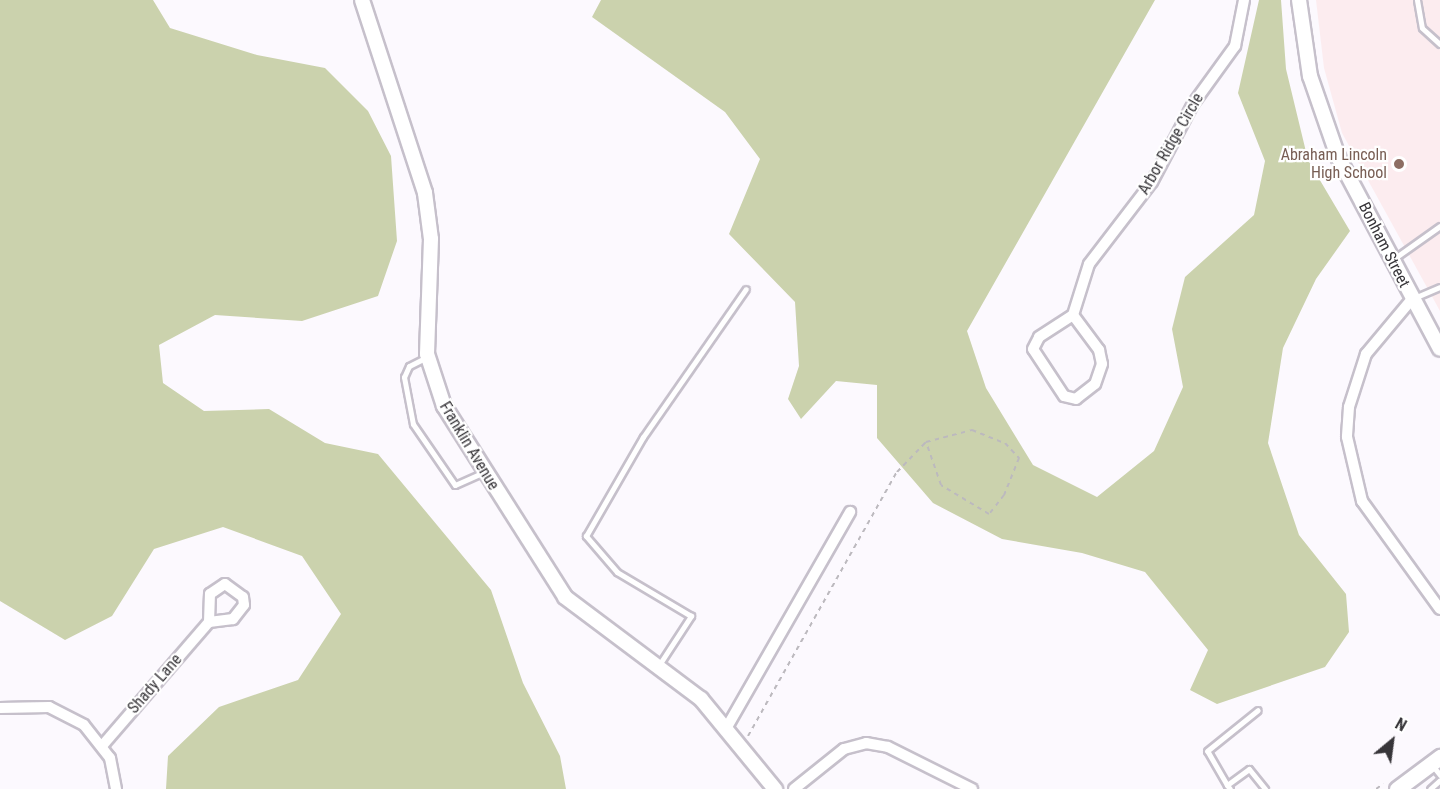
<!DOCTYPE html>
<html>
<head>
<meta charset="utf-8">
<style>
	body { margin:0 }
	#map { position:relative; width:1440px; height:789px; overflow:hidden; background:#fcf9fe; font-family:"Roboto Condensed",sans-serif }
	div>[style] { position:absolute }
	.education>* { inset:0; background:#fcecef }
	.green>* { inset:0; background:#cbd2ad }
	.path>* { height:2px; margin-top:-1px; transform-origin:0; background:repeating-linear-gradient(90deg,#bcb9be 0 4.5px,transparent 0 9px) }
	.roads { filter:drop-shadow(2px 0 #c6c0cb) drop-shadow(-2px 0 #c6c0cb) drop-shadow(0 2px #c6c0cb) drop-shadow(0 -2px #c6c0cb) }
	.service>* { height:5px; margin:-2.5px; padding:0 2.5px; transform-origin:2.5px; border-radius:2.5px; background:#fff }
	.minor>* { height:10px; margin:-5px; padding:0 5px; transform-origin:5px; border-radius:5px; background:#fff }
	.tertiary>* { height:14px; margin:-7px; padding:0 7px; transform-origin:7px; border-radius:7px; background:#fff }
	.secondary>* { height:15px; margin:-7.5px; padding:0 7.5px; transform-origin:7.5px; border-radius:7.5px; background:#fff }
	.dots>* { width:16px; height:16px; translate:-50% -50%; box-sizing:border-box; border:3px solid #fff; border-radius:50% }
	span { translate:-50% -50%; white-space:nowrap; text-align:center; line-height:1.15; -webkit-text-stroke:4.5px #fff; paint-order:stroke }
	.street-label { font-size:16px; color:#373539 }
	.education-label { font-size:16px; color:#785e54 }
	.right { translate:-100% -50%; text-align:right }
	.north { position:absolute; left:1362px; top:711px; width:60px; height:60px; -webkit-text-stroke:4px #fff; paint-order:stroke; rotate:29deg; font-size:16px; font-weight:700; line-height:24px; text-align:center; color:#373539 }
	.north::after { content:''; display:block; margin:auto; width:21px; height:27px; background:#373539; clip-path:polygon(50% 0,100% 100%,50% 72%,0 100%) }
</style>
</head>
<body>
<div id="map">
	<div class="education">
		<i style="clip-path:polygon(1316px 0,1440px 0,1440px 311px,1342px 133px,1324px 68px)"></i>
	</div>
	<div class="green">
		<i style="clip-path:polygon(0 0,153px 0,170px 28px,257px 55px,325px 68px,368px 111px,391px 156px,397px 241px,378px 296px,302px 321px,215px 315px,159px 345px,163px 383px,204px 411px,269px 409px,325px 443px,378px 454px,491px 590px,523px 683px,560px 756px,566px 789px,166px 789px,168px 756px,219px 707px,298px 680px,341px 614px,302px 556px,223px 527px,154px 549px,112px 616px,65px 640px,0 601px)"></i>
		<i style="clip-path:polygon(601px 0,1155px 0,967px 331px,986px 388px,1033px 465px,1097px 497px,1154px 451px,1183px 387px,1172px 329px,1185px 277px,1254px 215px,1265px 161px,1238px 93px,1259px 0,1281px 0,1286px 69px,1308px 160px,1350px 231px,1316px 279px,1283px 348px,1268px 443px,1299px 535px,1346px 594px,1349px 632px,1325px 667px,1217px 704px,1190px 690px,1208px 650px,1145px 572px,1082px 553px,1002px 539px,933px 503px,877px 438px,877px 385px,836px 381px,801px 419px,788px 399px,799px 366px,795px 302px,729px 234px,760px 159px,725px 112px,592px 17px)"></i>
	</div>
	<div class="path">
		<i style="left:972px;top:430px;width:35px;rotate:22deg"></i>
		<i style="left:1005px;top:443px;width:21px;rotate:47deg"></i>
		<i style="left:1019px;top:458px;width:40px;rotate:112deg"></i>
		<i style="left:1004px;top:495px;width:24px;rotate:128deg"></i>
		<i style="left:989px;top:514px;width:56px;rotate:-148.9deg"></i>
		<i style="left:941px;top:485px;width:46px;rotate:-109.2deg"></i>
		<i style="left:926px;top:442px;width:48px;rotate:-14.6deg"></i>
		<i style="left:748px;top:736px;width:303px;rotate:-60.6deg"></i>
		<i style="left:897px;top:472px;width:42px;rotate:-46deg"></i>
		<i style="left:1376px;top:789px;width:9px;rotate:-36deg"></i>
	</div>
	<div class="roads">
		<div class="service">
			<i style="left:1417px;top:0;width:28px;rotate:80deg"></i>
			<i style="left:1422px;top:28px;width:24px;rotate:42deg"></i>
			<i style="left:1392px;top:260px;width:59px;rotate:-35.3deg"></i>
			<i style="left:1414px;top:298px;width:28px;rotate:-23deg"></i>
			<i style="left:427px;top:357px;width:20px;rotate:153deg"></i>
			<i style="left:409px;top:366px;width:12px;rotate:114deg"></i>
			<i style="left:404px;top:377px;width:48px;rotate:79.2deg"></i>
			<i style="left:413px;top:424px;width:74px;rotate:55.5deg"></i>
			<i style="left:455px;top:485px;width:32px;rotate:-24deg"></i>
			<i style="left:659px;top:665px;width:59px;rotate:-56.9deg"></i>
			<i style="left:691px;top:616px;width:86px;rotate:-149.3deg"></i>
			<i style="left:617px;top:572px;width:48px;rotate:-130.7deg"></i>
			<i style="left:586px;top:536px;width:114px;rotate:-60.1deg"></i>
			<i style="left:643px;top:437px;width:180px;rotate:-55.2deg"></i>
			<i style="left:1432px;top:765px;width:13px;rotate:51deg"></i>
			<i style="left:1227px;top:785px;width:39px;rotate:-120deg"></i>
			<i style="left:1207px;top:751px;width:65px;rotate:-38.8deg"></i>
			<i style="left:1230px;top:789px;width:5px;rotate:-127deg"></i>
			<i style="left:1227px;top:785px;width:27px;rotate:-36deg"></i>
			<i style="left:1249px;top:769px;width:26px;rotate:51deg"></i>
			<i style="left:1430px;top:789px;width:13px;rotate:-42deg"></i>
		</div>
		<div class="minor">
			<i style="left:1412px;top:299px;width:72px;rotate:129.9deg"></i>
			<i style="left:1366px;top:354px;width:56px;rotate:107.8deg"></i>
			<i style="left:1349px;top:407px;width:30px;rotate:94deg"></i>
			<i style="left:1347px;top:437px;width:66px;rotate:76.8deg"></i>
			<i style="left:1362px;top:501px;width:133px;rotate:54.2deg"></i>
			<i style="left:1073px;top:315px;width:53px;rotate:-72.6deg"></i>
			<i style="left:1089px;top:264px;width:103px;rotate:-52.5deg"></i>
			<i style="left:1152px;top:182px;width:88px;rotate:-62.3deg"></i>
			<i style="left:1193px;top:104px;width:72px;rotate:-54.1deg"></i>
			<i style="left:1235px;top:46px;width:47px;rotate:-78.9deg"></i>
			<i style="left:1073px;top:315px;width:44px;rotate:53.4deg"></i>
			<i style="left:1099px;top:350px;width:14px;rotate:78deg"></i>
			<i style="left:1102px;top:364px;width:21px;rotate:109deg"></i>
			<i style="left:1095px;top:384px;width:24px;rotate:142deg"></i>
			<i style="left:1076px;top:399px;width:12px;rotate:-166deg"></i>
			<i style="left:1064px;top:396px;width:56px;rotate:-123.4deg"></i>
			<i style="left:1033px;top:349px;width:13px;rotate:-63deg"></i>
			<i style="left:1039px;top:337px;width:40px;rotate:-32.9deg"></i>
			<i style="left:225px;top:584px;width:22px;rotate:36deg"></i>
			<i style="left:243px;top:597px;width:8px;rotate:83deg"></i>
			<i style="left:244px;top:605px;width:18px;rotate:128deg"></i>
			<i style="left:233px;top:619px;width:24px;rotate:173deg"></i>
			<i style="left:209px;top:622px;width:28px;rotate:-88deg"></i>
			<i style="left:210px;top:594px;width:18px;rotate:-34deg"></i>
			<i style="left:0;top:708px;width:49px;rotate:-1.2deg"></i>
			<i style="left:49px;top:707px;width:39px;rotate:27deg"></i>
			<i style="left:84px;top:725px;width:42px;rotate:51.8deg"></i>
			<i style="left:110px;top:758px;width:32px;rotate:79deg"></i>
			<i style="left:727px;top:727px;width:248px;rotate:-60.2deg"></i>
			<i style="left:102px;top:746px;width:164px;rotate:-49.2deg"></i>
			<i style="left:794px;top:789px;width:64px;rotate:-38.7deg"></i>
			<i style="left:844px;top:749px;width:23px;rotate:-15deg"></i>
			<i style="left:866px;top:743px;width:22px;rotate:10deg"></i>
			<i style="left:888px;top:747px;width:94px;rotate:26.6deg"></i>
		</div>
		<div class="tertiary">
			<i style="left:362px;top:0;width:203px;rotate:71.9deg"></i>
			<i style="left:425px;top:193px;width:46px;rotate:82.6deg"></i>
			<i style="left:431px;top:239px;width:115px;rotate:92deg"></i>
			<i style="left:427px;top:354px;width:55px;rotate:71.9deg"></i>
			<i style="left:444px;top:406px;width:226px;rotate:57.6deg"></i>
			<i style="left:565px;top:597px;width:170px;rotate:36.9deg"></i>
			<i style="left:701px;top:699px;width:117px;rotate:50.6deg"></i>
			<i style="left:1299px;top:0;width:77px;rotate:81.8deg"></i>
			<i style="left:1310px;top:76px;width:86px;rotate:70.9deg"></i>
			<i style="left:1338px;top:157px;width:217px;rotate:62deg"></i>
		</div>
		<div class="secondary">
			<i style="left:1397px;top:789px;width:54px;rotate:-36.7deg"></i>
		</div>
	</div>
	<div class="dots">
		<i style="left:1399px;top:164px;background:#8d6e63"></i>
	</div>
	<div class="street-label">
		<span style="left:1171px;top:144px;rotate:-60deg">Arbor Ridge Circle</span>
		<span style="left:1384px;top:245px;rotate:63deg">Bonham Street</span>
		<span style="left:469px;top:446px;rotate:59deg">Franklin Avenue</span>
		<span style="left:155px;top:684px;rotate:-49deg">Shady Lane</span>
	</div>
	<div class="education-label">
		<span class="right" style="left:1387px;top:164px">Abraham Lincoln<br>High School</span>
	</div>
	<div class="north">N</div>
</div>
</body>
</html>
